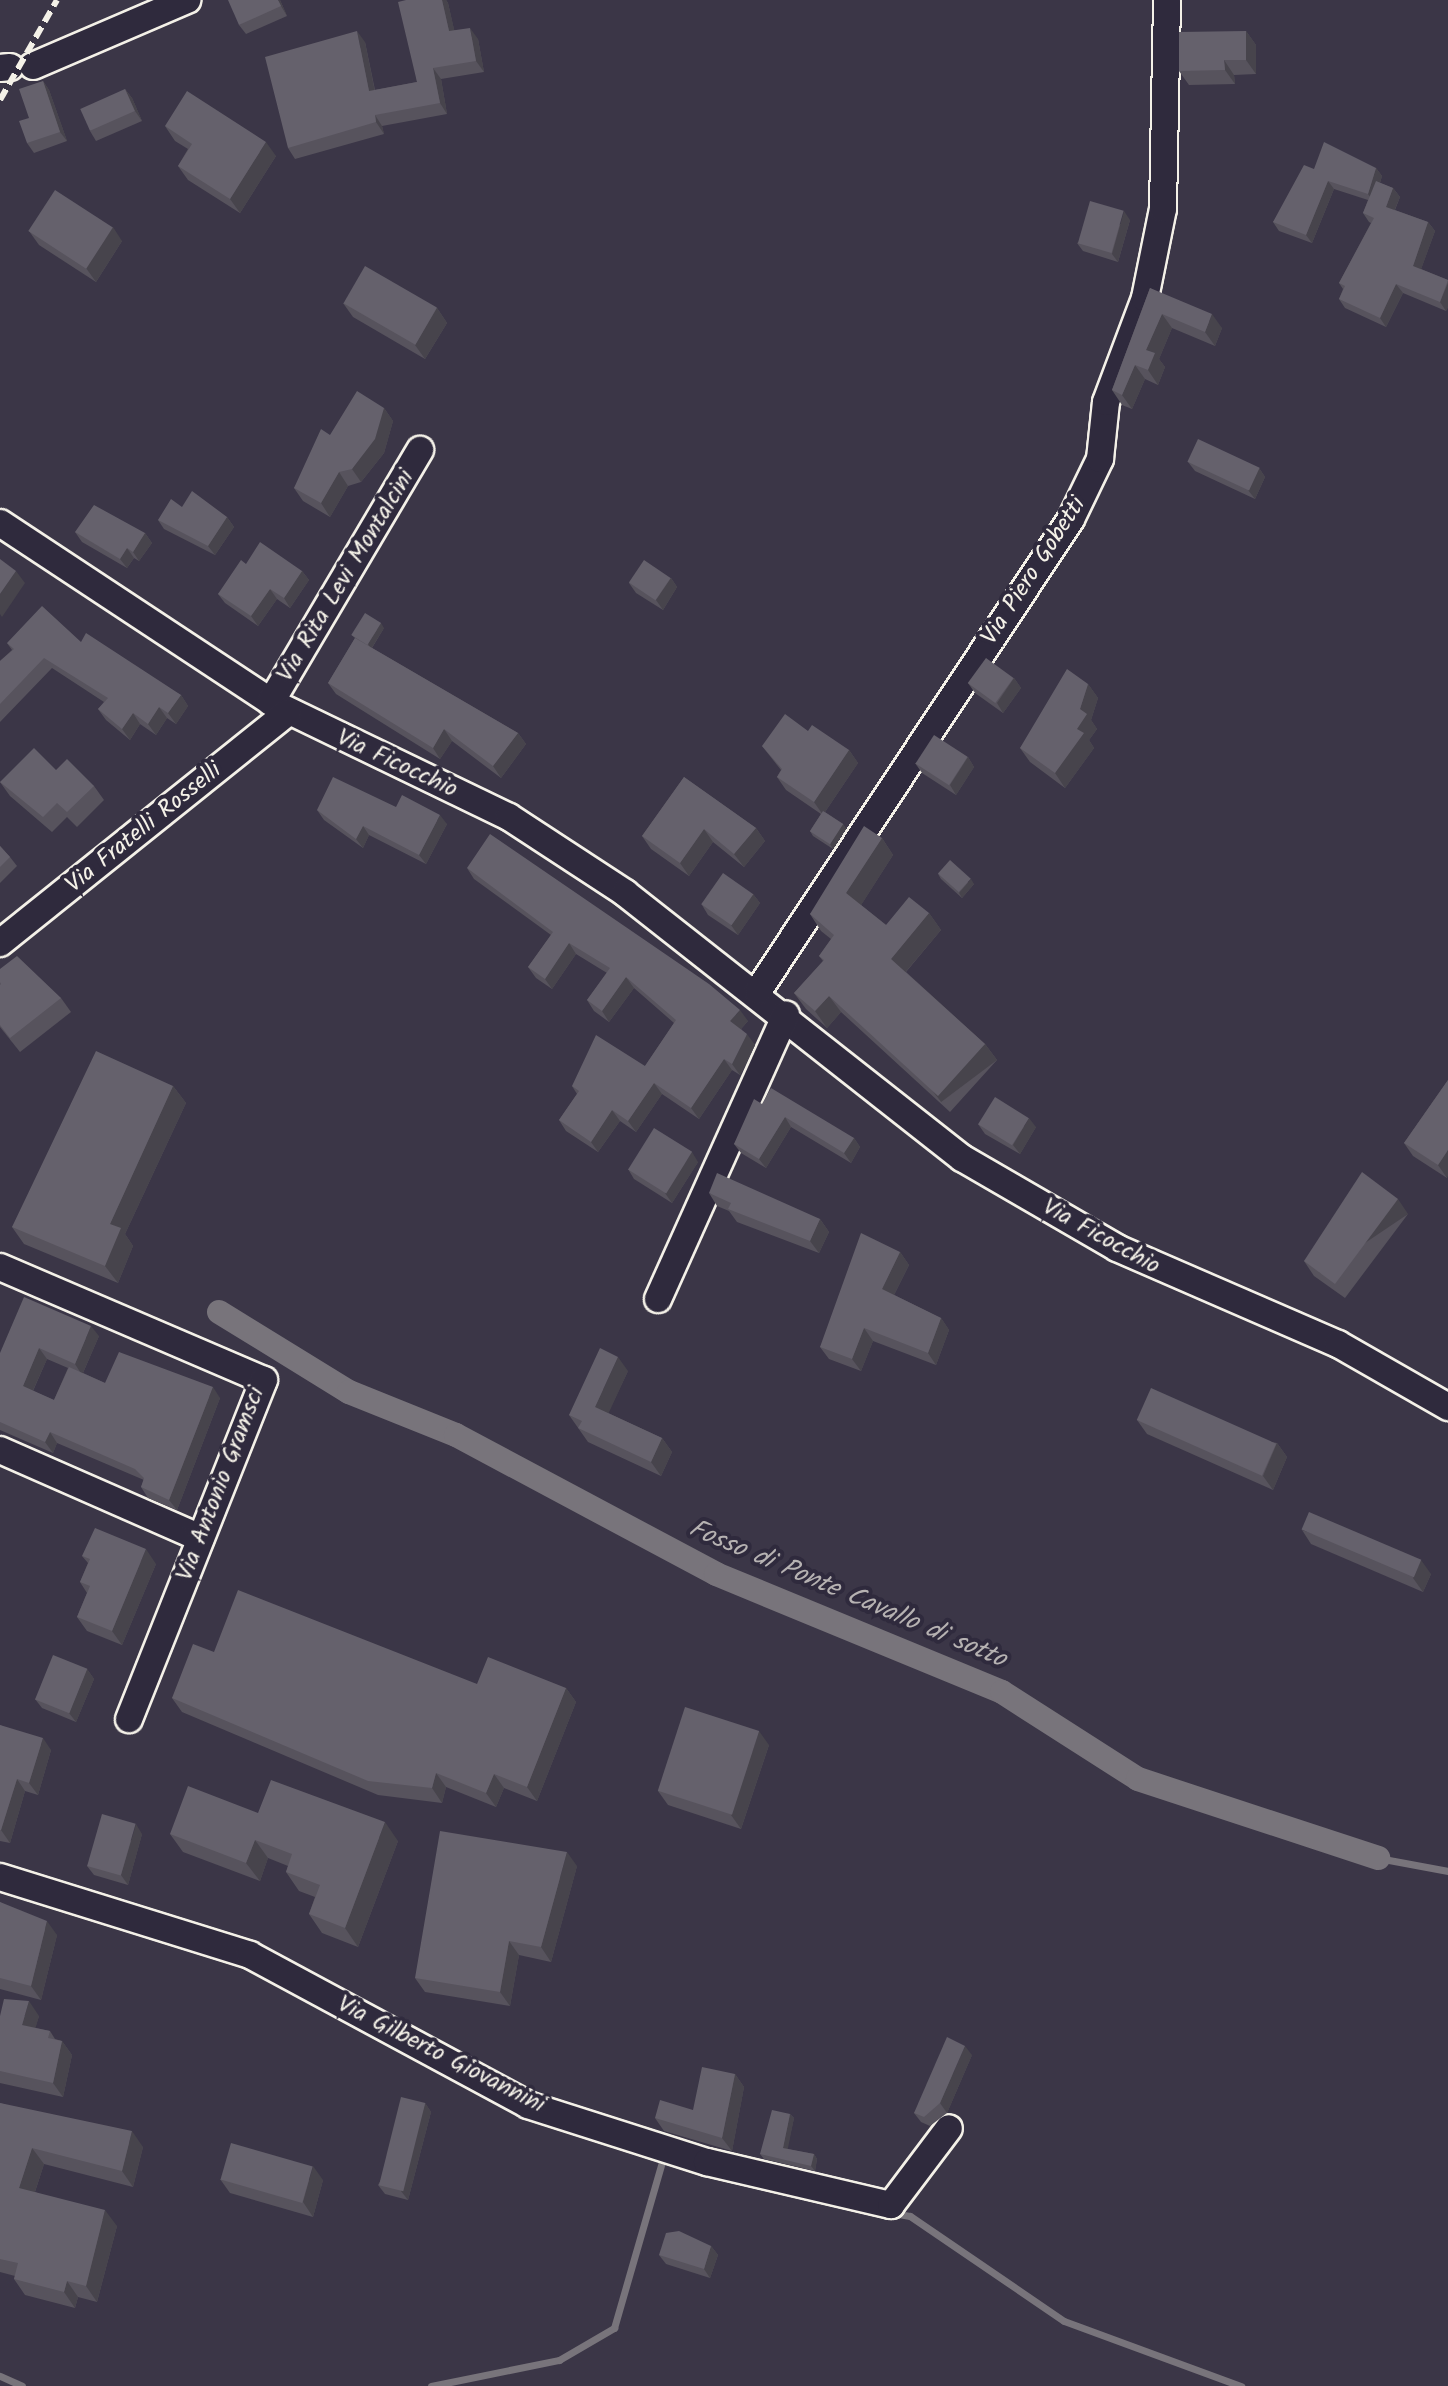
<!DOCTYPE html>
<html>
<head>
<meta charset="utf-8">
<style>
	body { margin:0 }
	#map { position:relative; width:1448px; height:2386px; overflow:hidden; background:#3b3647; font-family:Kalam,sans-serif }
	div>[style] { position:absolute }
	.stream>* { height:7px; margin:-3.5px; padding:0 3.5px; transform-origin:3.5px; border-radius:3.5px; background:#78747b }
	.canal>* { height:24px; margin:-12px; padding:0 12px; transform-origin:12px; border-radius:12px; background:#78747b }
	.roads { filter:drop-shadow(2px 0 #f4f1e8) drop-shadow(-2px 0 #f4f1e8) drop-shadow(0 2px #f4f1e8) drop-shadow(0 -2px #f4f1e8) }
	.street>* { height:26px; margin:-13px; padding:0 13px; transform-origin:13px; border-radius:13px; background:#2f2a3d }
	.rail>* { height:6px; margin-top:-3px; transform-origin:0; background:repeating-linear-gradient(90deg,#f4f1e8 0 12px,transparent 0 18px) }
	.wall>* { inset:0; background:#57535d }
	.shaded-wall>* { inset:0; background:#47444c; transform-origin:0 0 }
	.building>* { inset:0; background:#65616c; transform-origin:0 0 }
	span { translate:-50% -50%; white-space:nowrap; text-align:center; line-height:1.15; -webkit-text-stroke:8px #2f2a3d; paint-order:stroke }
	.street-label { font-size:24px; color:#f4f1e8 }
	.water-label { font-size:26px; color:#b6b2b2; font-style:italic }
</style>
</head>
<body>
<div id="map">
	<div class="stream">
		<i style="left:1378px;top:1858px;width:71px;rotate:10.5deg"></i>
		<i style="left:893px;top:2213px;width:17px;rotate:10deg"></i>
		<i style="left:910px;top:2216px;width:186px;rotate:34.3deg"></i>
		<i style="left:1064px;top:2321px;width:189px;rotate:20.2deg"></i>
		<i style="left:0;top:2376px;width:24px;rotate:24deg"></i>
		<i style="left:431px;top:2386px;width:131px;rotate:-11.5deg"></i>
		<i style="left:559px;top:2360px;width:64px;rotate:-30.2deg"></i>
		<i style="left:614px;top:2328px;width:177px;rotate:-73.9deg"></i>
	</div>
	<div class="canal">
		<i style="left:219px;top:1312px;width:153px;rotate:31.6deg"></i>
		<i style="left:349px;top:1392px;width:115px;rotate:21.9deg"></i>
		<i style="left:456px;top:1435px;width:295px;rotate:28.1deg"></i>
		<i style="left:716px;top:1574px;width:309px;rotate:22.4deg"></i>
		<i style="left:1002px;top:1692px;width:161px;rotate:32.6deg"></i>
		<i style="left:1138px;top:1779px;width:253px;rotate:18.2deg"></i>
	</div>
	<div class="roads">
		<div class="street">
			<i style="left:33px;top:66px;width:168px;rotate:-23.2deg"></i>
			<i style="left:0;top:68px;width:10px;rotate:-6deg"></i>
			<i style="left:0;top:523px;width:325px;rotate:33.4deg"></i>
			<i style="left:271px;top:702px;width:264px;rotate:25.8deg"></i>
			<i style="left:509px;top:817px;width:139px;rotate:33.2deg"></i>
			<i style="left:625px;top:893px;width:429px;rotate:38.2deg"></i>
			<i style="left:962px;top:1158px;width:179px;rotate:30.1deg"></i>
			<i style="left:1117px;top:1248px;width:241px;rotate:23.5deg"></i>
			<i style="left:1338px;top:1344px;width:127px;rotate:29.8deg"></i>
			<i style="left:271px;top:702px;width:293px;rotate:-59.4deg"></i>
			<i style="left:0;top:943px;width:369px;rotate:-38.7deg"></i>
			<i style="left:758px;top:991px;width:566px;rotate:-56.45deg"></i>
			<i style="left:1071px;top:519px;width:67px;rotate:-64.2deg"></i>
			<i style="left:1100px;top:459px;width:57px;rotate:-84deg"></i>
			<i style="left:1106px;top:402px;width:111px;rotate:-69.4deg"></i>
			<i style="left:1145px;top:298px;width:91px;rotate:-78.6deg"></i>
			<i style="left:1163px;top:209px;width:209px;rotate:-88.9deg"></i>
			<i style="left:0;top:1267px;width:287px;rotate:23.2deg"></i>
			<i style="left:264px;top:1380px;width:365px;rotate:111.7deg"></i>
			<i style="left:658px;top:1299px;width:312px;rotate:-65.8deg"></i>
			<i style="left:0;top:1450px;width:219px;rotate:23.7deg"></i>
			<i style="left:0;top:1877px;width:262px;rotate:17.3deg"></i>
			<i style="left:250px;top:1955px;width:316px;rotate:28.3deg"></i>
			<i style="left:528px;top:2105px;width:188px;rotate:17.7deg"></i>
			<i style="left:707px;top:2162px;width:189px;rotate:13.2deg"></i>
			<i style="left:891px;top:2205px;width:96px;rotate:-53deg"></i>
		</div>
	</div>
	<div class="rail">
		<i style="left:0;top:100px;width:115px;rotate:-60.3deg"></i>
	</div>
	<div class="wall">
		<i style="clip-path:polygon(280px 0,287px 16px,246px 34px,239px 25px)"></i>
		<i style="clip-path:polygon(406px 0,446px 0,448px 3px,454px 30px,478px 39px,484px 72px,441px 79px,447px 114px,382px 126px,384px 134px,295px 159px,288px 148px,365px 42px,375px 90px,417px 82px)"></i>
		<i style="clip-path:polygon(1246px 31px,1256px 45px,1256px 74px,1234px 75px,1235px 84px,1189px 85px,1179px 71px)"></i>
		<i style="clip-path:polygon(43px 81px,49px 90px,67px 141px,34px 153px,27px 143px,29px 118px)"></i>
		<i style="clip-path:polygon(125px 89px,132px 98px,142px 121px,96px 141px,90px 131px)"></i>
		<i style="clip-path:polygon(165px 126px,276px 156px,240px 213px,188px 180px,178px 166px,188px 149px,175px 141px)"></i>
		<i style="clip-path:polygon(1376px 168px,1382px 176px,1380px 183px,1393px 188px,1400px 197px,1395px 210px,1428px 222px,1435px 231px,1421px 269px,1448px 280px,1448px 307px,1446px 311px,1403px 293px,1386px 327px,1345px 308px,1339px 299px,1343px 289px,1339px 283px,1371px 223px,1369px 222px,1363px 213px,1368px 200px,1334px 189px,1312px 243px,1279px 231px,1273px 222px,1314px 169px)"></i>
		<i style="clip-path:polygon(1130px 220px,1118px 262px,1083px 251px,1077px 243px)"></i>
		<i style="clip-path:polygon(29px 231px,122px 241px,96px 282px,39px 245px)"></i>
		<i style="clip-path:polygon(1150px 288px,1222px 328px,1215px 346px,1172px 328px,1159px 359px,1165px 367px,1158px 385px,1145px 379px,1132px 409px,1122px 405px,1112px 390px)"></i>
		<i style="clip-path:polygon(343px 303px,437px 308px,447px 323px,425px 359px,353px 317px)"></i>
		<i style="clip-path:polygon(384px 408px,393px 421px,384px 453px,361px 482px,348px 486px,330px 517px,303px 501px,294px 488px,330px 435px)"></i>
		<i style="clip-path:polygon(1188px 462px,1259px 468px,1265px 477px,1255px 499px,1195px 471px)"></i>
		<i style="clip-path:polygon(182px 507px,227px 517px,234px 527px,215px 555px,164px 529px,158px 520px)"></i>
		<i style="clip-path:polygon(75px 532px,145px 533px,152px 543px,139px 561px,134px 558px,127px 568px,82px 542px)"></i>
		<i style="clip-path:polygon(246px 564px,302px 571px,309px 580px,290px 608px,277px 599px,258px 626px,225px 603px,218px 594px)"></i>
		<i style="clip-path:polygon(671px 578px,677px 587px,663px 610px,636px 593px,629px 583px)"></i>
		<i style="clip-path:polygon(384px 628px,372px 648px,518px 733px,526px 744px,501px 778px,452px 741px,440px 759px,336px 694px,328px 683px,355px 638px,352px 635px)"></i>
		<i style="clip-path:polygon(81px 642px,181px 695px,188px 706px,176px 724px,167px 718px,156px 735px,140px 724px,130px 740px,106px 720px,98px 709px,104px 702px,52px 668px,0 722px,0 661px,12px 650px,7px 643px)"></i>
		<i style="clip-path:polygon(1014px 678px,1021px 688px,1003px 713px,975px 693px,968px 683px)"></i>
		<i style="clip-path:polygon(1088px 684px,1098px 698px,1091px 720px,1097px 729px,1089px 740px,1094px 748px,1065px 788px,1030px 762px,1020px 748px)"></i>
		<i style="clip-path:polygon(808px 731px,849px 750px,858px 763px,825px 812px,843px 824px,846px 829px,833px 849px,813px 836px,810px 831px,821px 814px,786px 790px,777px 777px,781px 770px,762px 746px)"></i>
		<i style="clip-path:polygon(968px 757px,974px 767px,956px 795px,922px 773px,915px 763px)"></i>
		<i style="clip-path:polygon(56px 770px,94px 786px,104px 800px,77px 827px,67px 817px,52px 832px,10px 796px,0 782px)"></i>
		<i style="clip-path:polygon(684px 777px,756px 828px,765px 841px,744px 867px,713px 842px,689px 876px,651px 849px,642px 836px)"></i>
		<i style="clip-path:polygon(396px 807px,447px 824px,426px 864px,369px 835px,363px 848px,324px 820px,317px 810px)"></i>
		<i style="clip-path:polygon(882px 838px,893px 855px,861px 905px,886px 925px,929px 913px,941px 930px,906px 972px,985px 1044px,997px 1060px,950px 1112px,841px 1012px,827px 1028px,806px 1009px,794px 993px,823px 961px,819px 956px,831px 939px,821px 931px,810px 914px)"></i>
		<i style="clip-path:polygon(0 846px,10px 857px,17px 866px,0 883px)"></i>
		<i style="clip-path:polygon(467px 868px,748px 1021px,741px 1029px,755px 1045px,740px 1075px,732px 1070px,699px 1119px,662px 1094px,636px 1132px,620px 1121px,598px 1152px,566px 1131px,559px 1120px,577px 1094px,572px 1086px,645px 1066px,674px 1023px,634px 988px,609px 1022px,594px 1011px,587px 1000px,607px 973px,576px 954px,552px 989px,536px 978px,528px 967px,551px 935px,474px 879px)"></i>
		<i style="clip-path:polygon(938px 874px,974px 884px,962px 898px,941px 879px)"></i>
		<i style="clip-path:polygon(753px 894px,760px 903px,738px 935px,708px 915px,702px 905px)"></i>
		<i style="clip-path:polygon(0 969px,61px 998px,71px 1012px,20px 1052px,0 1027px)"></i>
		<i style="clip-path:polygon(1448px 1080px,1447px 1178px,1413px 1156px,1404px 1143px)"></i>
		<i style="clip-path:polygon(173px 1086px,186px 1103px,125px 1234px,133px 1246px,118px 1283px,24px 1244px,12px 1227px)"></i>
		<i style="clip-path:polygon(762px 1104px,854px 1138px,860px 1147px,851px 1163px,791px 1127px,766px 1168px,741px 1153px,734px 1144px)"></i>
		<i style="clip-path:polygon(978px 1124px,1036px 1127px,1020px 1154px,985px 1134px)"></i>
		<i style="clip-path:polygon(698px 1162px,672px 1203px,634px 1179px,628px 1169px)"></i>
		<i style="clip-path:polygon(709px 1193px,820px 1219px,829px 1232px,819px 1253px,737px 1222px,729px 1211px,717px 1206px)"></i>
		<i style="clip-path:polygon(1408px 1214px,1345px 1298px,1314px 1276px,1304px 1261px)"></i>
		<i style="clip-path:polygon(900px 1252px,909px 1265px,894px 1295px,941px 1318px,949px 1330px,936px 1365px,873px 1341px,861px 1371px,829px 1359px,820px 1347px)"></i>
		<i style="clip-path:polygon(evenodd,99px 1336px,83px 1373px,105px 1383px,220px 1398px,177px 1510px,148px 1498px,141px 1487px,144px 1480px,57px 1443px,53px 1453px,0 1430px,0 1353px,99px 1336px,47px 1359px,68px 1368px,54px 1400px,33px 1391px,47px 1359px)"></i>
		<i style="clip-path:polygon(628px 1371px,608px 1413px,662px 1438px,672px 1452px,661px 1476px,588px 1442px,569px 1415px)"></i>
		<i style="clip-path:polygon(1137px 1420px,1277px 1443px,1287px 1457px,1273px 1490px,1147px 1434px)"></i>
		<i style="clip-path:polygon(1302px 1530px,1431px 1574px,1423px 1592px,1311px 1544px)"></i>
		<i style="clip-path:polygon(82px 1556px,156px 1564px,122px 1645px,87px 1631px,77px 1617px,87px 1593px,80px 1582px,88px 1563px)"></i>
		<i style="clip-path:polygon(214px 1652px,477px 1684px,566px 1688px,576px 1702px,537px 1801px,504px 1788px,496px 1807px,446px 1787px,442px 1803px,378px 1795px,182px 1712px,172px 1698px)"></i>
		<i style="clip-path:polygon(87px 1669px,94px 1679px,76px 1722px,42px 1708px,35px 1699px)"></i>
		<i style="clip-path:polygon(0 1725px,51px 1750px,38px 1795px,25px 1791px,10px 1843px,0 1841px)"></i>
		<i style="clip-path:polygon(769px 1745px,741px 1829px,668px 1805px,658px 1791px)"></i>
		<i style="clip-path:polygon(258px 1813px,398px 1841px,358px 1947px,322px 1933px,309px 1914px,315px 1897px,299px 1891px,286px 1872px,288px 1866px,268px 1858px,260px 1881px,183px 1852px,170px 1834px)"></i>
		<i style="clip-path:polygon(142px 1834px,128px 1885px,94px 1875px,87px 1866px)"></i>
		<i style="clip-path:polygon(577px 1866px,551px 1962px,519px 1955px,510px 2006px,425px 1992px,415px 1978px)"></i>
		<i style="clip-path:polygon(0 1902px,57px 1935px,41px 2000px,0 1989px)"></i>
		<i style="clip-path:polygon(0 2016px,39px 2016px,35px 2028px,50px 2031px,55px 2039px,62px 2041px,72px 2055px,63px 2097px,0 2083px)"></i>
		<i style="clip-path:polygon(972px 2055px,947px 2113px,930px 2126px,921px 2122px,914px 2113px)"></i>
		<i style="clip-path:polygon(735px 2074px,744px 2087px,732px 2151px,664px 2131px,655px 2118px,693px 2110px)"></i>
		<i style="clip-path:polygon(0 2103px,143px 2147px,133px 2187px,44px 2164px,35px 2192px,117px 2226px,97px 2302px,78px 2297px,75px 2308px,25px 2295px,14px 2279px,15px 2276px,0 2272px)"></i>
		<i style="clip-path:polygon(425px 2103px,431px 2112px,408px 2200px,385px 2194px,378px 2185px)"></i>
		<i style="clip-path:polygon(790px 2114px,794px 2118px,787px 2149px,814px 2154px,817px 2159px,815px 2171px,764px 2159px,760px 2154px)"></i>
		<i style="clip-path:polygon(220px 2179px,323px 2180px,313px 2217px,230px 2193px)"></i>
		<i style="clip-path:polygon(711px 2246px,718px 2255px,710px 2278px,666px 2264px,659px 2255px)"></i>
	</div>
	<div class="shaded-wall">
		<i style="clip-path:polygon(278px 0,280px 0,287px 16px,281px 6px)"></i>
		<i style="clip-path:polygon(442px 0,446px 0,448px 3px,457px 42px,449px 31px)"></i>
		<i style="clip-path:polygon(470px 28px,478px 39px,484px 72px,476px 61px)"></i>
		<i style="clip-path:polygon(357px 31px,365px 42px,377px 102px,369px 91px)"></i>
		<i style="clip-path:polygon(1246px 31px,1256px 45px,1256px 74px,1246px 60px)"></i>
		<i style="clip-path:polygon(1224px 60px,1234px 75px,1235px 84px,1225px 70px)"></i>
		<i style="clip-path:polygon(433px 68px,441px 79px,447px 114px,440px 103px)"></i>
		<i style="clip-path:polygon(43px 81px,49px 90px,67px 141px,60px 132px)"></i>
		<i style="clip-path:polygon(125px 89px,132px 98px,142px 121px,135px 111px)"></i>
		<i style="clip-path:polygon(375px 115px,382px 126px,384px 134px,376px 122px)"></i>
		<i style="clip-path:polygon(266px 142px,276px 156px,240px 213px,230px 199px)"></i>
		<i style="clip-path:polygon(1376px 168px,1382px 176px,1374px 202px,1368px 194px)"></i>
		<i style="clip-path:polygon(1328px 181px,1334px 189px,1312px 243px,1306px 235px)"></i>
		<i style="clip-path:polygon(1393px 188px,1400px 197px,1392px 216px,1386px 207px)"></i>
		<i style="clip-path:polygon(1124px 211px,1130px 220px,1118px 262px,1112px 254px)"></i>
		<i style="clip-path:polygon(1428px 222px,1435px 231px,1419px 275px,1413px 266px)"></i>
		<i style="clip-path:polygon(113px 227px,122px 241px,96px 282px,86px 268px)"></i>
		<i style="clip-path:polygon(1448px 283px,1448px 307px,1446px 311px,1440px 302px)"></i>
		<i style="clip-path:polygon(1396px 284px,1403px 293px,1386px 327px,1380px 318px)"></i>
		<i style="clip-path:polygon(437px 308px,447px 323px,425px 359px,415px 345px)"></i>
		<i style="clip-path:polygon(1162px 314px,1172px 328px,1159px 359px,1165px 367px,1158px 385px,1148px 370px,1146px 350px)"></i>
		<i style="clip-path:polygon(1212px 314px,1222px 328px,1215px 346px,1205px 332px)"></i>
		<i style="clip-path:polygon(1135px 365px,1145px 379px,1132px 409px,1122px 395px)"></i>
		<i style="clip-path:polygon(384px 408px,393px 421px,384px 453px,361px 482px,352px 469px)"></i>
		<i style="clip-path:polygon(1259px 468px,1265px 477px,1255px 499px,1248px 490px)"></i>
		<i style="clip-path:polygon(339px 472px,348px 486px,330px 517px,321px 503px)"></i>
		<i style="clip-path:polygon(227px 517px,234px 527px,215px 555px,208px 546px)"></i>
		<i style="clip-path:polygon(145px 533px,152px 543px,139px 561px,133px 552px)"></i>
		<i style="clip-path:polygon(127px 548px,134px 558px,127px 568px,120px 559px)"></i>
		<i style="clip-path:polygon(16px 571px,25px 583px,2px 617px,0 614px,0 594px)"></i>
		<i style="clip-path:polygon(302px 571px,309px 580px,290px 608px,284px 598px)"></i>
		<i style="clip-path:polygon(671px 578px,677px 587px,663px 610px,656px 600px)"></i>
		<i style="clip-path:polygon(270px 589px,277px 599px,258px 626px,251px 616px)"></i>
		<i style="clip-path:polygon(381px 623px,384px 628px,371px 649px,368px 644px)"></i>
		<i style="clip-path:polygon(1014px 678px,1021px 688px,1003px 713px,997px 703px)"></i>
		<i style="clip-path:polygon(1088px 684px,1098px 698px,1091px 720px,1097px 729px,1089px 740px,1094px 748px,1065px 788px,1055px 773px,1077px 729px,1080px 709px)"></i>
		<i style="clip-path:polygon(181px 695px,188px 706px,176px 724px,168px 713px)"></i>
		<i style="clip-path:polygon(159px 707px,167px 718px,156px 735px,148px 724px)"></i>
		<i style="clip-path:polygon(133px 713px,140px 724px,130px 740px,122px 729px)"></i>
		<i style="clip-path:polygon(444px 729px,452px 741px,440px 759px,433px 748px)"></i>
		<i style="clip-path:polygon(518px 733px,526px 744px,501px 778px,493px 766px)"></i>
		<i style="clip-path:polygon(849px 750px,858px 763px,823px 815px,814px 802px)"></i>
		<i style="clip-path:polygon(968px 757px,974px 767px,956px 795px,950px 785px)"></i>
		<i style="clip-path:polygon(440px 815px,447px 824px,426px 864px,419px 855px)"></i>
		<i style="clip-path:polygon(843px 824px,846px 829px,833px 849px,830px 844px)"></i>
		<i style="clip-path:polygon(363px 826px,369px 835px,363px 848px,356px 839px)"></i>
		<i style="clip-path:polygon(756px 828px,765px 841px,744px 867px,734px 854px)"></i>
		<i style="clip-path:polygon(704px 829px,713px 842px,689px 876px,680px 863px)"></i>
		<i style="clip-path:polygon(882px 838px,893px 855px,858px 910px,846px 893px)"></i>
		<i style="clip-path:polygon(971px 879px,974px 884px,962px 898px,959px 893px)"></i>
		<i style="clip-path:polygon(753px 894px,760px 903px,738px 935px,731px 925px)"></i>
		<i style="clip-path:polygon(929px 913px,941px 930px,903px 975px,891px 959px)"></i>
		<i style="clip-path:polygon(569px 943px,576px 954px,552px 989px,545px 979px)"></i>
		<i style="clip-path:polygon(626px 977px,634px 988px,609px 1022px,602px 1011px)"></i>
		<i style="clip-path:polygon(829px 996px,841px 1012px,827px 1028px,815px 1011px)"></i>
		<i style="clip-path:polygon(740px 1010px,748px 1021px,738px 1032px,730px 1021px)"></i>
		<i style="clip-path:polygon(747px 1034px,755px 1045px,740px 1075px,732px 1064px)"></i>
		<i style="left:985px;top:1044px;width:20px;height:70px;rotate:53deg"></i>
		<i style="clip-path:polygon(724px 1059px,732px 1070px,699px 1119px,691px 1108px)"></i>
		<i style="clip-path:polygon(654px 1083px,662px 1094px,636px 1132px,628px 1121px)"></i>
		<i style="clip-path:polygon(173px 1086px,186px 1103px,125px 1234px,133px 1246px,118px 1283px,105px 1266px,110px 1224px)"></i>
		<i style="clip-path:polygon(612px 1110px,620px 1121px,598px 1152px,591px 1142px)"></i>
		<i style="clip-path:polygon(785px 1117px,791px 1127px,766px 1168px,759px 1159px)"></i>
		<i style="clip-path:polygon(1029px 1118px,1036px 1127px,1020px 1154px,1013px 1145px)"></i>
		<i style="clip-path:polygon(854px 1138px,860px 1147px,851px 1163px,844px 1153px)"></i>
		<i style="clip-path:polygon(1448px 1150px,1448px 1176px,1447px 1178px,1438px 1165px)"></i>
		<i style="clip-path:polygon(692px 1152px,698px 1162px,672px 1203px,665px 1193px)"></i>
		<i style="left:1398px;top:1199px;width:18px;height:106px;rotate:56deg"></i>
		<i style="clip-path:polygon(820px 1219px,829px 1232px,819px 1253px,810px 1241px)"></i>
		<i style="clip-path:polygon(900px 1252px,909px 1265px,891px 1301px,882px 1289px)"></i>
		<i style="clip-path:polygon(941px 1318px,949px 1330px,936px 1365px,928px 1353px)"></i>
		<i style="clip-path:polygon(91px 1326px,99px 1336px,82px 1375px,75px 1364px)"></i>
		<i style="clip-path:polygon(864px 1328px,873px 1341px,861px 1371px,852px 1359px)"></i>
		<i style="clip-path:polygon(39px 1348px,47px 1359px,30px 1397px,23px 1386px)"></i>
		<i style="clip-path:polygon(618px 1357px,628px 1371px,605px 1421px,595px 1407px)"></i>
		<i style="clip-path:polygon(213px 1387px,220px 1398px,177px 1510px,169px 1500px)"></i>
		<i style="clip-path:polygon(50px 1432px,57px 1443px,53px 1453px,45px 1442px)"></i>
		<i style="clip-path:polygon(662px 1438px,672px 1452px,661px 1476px,651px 1462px)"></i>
		<i style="clip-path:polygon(1277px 1443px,1287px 1457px,1273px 1490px,1263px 1476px)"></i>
		<i style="clip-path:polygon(146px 1549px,156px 1564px,122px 1645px,112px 1631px)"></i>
		<i style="clip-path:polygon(1421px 1560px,1431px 1574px,1423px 1592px,1413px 1578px)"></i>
		<i style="clip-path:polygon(87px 1669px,94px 1679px,76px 1722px,69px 1713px)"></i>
		<i style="clip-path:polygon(566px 1688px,576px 1702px,537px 1801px,527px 1787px)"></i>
		<i style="clip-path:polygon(759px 1731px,769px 1745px,741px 1829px,731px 1815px)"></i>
		<i style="clip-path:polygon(43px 1738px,51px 1750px,38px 1795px,29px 1783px)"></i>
		<i style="clip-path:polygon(436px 1773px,446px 1787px,442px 1803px,432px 1788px)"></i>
		<i style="clip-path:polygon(494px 1774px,504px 1788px,496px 1807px,486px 1793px)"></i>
		<i style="clip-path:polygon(17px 1779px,25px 1791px,10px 1843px,1px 1830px)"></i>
		<i style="clip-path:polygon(385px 1822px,398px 1841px,358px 1947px,345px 1928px)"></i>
		<i style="clip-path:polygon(136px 1824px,142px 1834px,128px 1885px,121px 1875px)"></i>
		<i style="clip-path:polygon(255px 1840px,268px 1858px,260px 1881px,246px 1863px)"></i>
		<i style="clip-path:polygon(567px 1852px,577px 1866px,551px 1962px,541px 1947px)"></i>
		<i style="clip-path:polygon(47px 1921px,57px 1935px,41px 2000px,31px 1986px)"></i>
		<i style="clip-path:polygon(509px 1941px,519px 1955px,510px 2006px,500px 1992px)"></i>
		<i style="clip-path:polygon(29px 2001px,39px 2016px,32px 2040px,22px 2025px)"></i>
		<i style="clip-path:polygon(62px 2041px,72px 2055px,63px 2097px,53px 2083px)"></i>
		<i style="clip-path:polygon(965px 2046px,972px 2055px,947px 2113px,940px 2103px)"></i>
		<i style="clip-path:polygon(735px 2074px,744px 2087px,732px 2151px,722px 2138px)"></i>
		<i style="clip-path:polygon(425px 2103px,431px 2112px,408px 2200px,401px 2191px)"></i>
		<i style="clip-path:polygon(790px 2114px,794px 2118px,787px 2153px,783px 2148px)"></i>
		<i style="clip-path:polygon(132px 2131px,143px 2147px,133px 2187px,122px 2171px)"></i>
		<i style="clip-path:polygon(32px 2148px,44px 2164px,31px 2204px,19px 2188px)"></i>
		<i style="clip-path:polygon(814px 2154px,817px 2159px,815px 2171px,811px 2166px)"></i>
		<i style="clip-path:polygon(313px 2166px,323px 2180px,313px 2217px,303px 2202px)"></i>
		<i style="clip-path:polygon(105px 2210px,117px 2226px,97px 2302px,86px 2286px)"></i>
		<i style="clip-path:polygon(711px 2246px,718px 2255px,710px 2278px,704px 2269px)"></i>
		<i style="clip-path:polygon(67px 2281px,78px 2297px,75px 2308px,64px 2292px)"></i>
	</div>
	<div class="building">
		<i style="clip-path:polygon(228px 0,278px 0,281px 6px,239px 25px)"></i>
		<i style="clip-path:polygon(406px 0,442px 0,449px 31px,470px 28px,476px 61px,433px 68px,440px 103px,375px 115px,376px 122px,288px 148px,265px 57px,357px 31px,369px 91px,417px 82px,398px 2px)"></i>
		<i style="clip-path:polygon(1246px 31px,1246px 60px,1224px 60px,1225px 70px,1179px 71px,1179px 32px)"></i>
		<i style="clip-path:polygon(43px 81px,60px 132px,27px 143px,19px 121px,29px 118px,19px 89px)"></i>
		<i style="left:125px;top:89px;width:24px;height:49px;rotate:66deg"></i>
		<i style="clip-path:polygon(187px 91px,266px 142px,230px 199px,178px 166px,192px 144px,165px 126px)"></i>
		<i style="clip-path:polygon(1324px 142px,1376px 168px,1368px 194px,1328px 181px,1306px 235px,1273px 222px,1304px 165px,1314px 169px)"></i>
		<i style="clip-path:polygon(1376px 181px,1393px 188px,1386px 207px,1428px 222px,1413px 266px,1448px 280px,1440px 302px,1396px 284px,1380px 318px,1339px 299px,1345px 286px,1339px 283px,1374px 218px,1363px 213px)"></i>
		<i style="left:55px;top:190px;width:69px;height:49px;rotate:33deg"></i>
		<i style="left:1090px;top:201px;width:35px;height:44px;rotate:16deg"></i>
		<i style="left:365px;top:266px;width:83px;height:43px;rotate:30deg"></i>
		<i style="clip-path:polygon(1150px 288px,1212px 314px,1205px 332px,1162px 314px,1146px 350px,1155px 353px,1148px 370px,1135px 365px,1122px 395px,1112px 390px)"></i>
		<i style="clip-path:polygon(357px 391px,384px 408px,375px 439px,352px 469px,339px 472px,321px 503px,294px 488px,321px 429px,330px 435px)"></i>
		<i style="left:1198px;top:439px;width:68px;height:25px;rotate:25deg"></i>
		<i style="clip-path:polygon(192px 491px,227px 517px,208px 546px,158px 520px,171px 499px,182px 507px)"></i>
		<i style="clip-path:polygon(94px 505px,145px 533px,133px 552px,127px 548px,120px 559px,75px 532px)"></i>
		<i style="clip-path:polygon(260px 542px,302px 571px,284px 598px,270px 589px,251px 616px,218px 594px,241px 560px,246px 564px)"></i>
		<i style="clip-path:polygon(0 559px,16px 571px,0 594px)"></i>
		<i style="left:644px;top:560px;width:32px;height:27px;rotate:34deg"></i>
		<i style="clip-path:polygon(42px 606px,81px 642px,86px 633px,181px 695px,168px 713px,159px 707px,148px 724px,133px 713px,122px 729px,98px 709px,108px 698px,44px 658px,0 704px,0 661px,14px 649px,7px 643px)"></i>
		<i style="left:365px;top:613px;width:19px;height:26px;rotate:32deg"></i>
		<i style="clip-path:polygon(355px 638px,518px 733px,493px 766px,444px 729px,433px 748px,328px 683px)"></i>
		<i style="left:986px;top:658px;width:34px;height:31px;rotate:36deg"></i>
		<i style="clip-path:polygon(1067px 669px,1088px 684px,1080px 709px,1087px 714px,1077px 729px,1084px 733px,1055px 773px,1020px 748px)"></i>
		<i style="clip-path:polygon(785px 714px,808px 731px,812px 725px,849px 750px,814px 802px,777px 777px,782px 769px,762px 746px)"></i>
		<i style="left:934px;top:735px;width:40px;height:34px;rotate:33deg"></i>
		<i style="clip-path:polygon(34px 748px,56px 770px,67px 759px,94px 786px,67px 812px,57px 803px,43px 817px,0 782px)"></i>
		<i style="clip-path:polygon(333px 777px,396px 807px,402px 795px,440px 815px,419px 855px,363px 826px,356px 839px,317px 810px)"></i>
		<i style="clip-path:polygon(684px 777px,756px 828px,734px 854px,704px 829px,680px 863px,642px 836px)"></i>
		<i style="left:823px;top:811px;width:24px;height:24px;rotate:33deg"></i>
		<i style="clip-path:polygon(864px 826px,882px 838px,846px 893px,886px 925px,909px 897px,929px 913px,891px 959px,985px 1044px,938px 1096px,829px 996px,815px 1011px,794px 993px,824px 960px,819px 956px,834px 935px,810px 914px)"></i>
		<i style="clip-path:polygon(490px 834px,709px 984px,740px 1010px,730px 1021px,747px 1034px,732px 1064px,724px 1059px,691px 1108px,654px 1083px,628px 1121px,612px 1110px,591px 1142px,559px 1120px,579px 1091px,572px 1086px,596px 1035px,645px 1066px,676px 1020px,626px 977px,602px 1011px,587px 1000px,610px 968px,569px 943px,545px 979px,528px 967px,553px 932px,467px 868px)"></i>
		<i style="clip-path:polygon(0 846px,10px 857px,0 867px)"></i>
		<i style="left:950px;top:860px;width:28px;height:18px;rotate:42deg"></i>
		<i style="left:723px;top:873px;width:37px;height:38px;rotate:35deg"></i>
		<i style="clip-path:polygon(17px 956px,61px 998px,10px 1038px,0 1025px,0 985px,1px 984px,0 982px,0 969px)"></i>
		<i style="clip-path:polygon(96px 1051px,173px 1086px,110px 1224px,121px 1228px,105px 1266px,12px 1227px)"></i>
		<i style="clip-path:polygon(1448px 1080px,1448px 1150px,1438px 1165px,1404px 1143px)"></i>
		<i style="clip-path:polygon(771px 1088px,854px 1138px,844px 1153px,785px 1117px,759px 1159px,734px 1144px,754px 1099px,762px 1104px)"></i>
		<i style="left:995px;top:1097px;width:40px;height:32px;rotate:32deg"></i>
		<i style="left:654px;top:1128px;width:45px;height:49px;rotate:32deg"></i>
		<i style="clip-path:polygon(1362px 1172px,1398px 1199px,1335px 1284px,1304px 1261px)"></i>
		<i style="clip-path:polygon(717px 1173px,820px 1219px,810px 1241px,728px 1209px,731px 1203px,709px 1193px)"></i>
		<i style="clip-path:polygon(861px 1233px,900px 1252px,882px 1289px,941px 1318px,928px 1353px,864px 1328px,852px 1359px,820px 1347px)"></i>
		<i style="clip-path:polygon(24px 1297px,91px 1326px,75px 1364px,39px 1348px,23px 1386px,54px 1400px,69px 1367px,105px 1383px,119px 1352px,213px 1387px,169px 1500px,141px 1487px,144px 1478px,135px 1469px,50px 1432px,45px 1442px,0 1422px,0 1353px)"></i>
		<i style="clip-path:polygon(600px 1348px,618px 1357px,595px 1407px,662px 1438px,651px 1462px,578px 1428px,582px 1421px,569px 1415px)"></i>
		<i style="left:1151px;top:1388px;width:137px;height:35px;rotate:24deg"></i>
		<i style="left:1309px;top:1512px;width:122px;height:19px;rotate:23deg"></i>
		<i style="clip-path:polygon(95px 1528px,146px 1549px,112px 1631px,77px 1617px,90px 1586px,80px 1582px,90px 1559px,82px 1556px)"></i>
		<i style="clip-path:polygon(238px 1590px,477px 1684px,488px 1657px,566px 1688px,527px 1787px,494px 1774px,486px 1793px,436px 1773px,432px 1788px,368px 1781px,172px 1698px,193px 1644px,214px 1652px)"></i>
		<i style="left:53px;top:1655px;width:37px;height:48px;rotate:22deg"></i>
		<i style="left:685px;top:1707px;width:78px;height:88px;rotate:18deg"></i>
		<i style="clip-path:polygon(0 1725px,43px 1738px,29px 1783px,17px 1779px,1px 1830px,0 1830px)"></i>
		<i style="clip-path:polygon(271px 1780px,385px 1822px,345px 1928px,309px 1914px,320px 1885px,286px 1872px,292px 1854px,255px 1840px,246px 1863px,170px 1834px,188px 1786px,258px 1813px)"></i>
		<i style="left:102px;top:1814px;width:35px;height:54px;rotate:16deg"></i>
		<i style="clip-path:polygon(440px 1831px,567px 1852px,541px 1947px,509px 1941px,500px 1992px,415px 1978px)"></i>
		<i style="clip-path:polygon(0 1902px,47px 1921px,31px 1986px,0 1978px)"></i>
		<i style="clip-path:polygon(4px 1999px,29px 2001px,22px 2025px,50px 2031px,48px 2038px,62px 2041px,53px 2083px,0 2071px,0 2016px)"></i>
		<i style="clip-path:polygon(947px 2037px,965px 2046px,940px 2103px,924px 2117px,914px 2113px)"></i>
		<i style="clip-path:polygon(702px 2067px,735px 2074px,722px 2138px,655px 2118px,660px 2100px,693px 2110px)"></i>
		<i style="left:401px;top:2097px;width:25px;height:91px;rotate:14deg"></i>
		<i style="clip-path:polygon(0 2103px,132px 2131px,122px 2171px,32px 2148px,19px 2188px,105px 2210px,86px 2286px,67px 2281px,64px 2292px,14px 2279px,18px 2263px,0 2259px)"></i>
		<i style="clip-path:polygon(772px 2110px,790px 2114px,783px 2148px,814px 2154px,811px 2166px,760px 2154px)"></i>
		<i style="left:231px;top:2143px;width:85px;height:38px;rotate:16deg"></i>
		<i style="clip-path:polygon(679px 2231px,711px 2246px,704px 2269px,659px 2255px,666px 2233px)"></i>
	</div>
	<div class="street-label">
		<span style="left:1034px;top:571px;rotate:-57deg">Via Piero Gobetti</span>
		<span style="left:346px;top:576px;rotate:-59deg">Via Rita Levi Montalcini</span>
		<span style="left:397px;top:764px;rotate:25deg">Via Ficocchio</span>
		<span style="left:144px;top:828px;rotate:-39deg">Via Fratelli Rosselli</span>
		<span style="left:1101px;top:1237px;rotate:29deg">Via Ficocchio</span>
		<span style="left:221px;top:1484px;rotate:-69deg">Via Antonio Gramsci</span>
		<span style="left:441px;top:2055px;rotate:27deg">Via Gilberto Giovannini</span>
	</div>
	<div class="water-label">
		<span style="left:847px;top:1595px;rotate:23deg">Fosso di Ponte Cavallo di sotto</span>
	</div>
</div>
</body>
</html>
